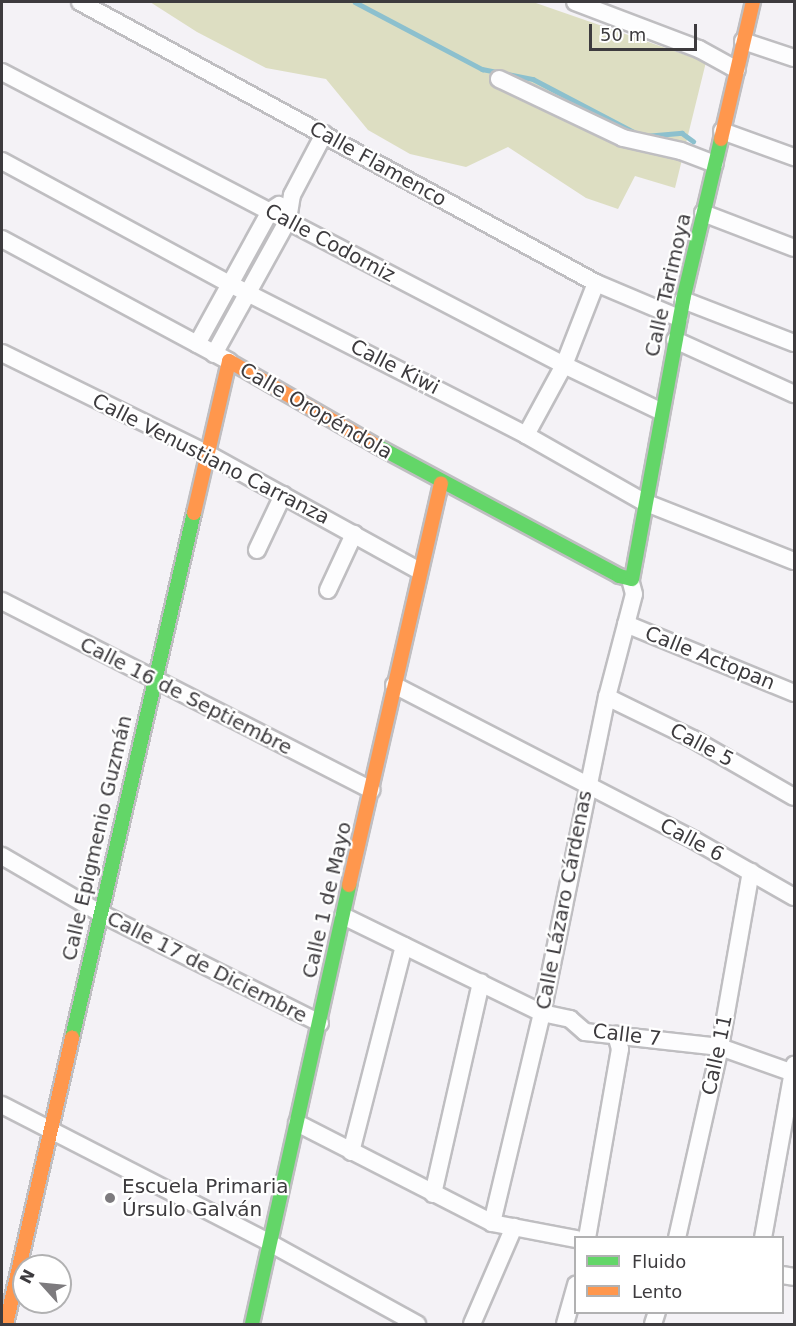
<!DOCTYPE html>
<html>
<head>
<meta charset="utf-8">
<style>
	body { margin:0 }
	#map { position:relative; width:796px; height:1326px; overflow:hidden; background:#f4f2f6; font-family:"DejaVu Sans",sans-serif }
	div>[style] { position:absolute }
	.green>* { inset:0; background:#dddec2 }
	.stream>* { height:4.5px; margin:-2.25px; padding:0 2.25px; transform-origin:2.25px; border-radius:2.25px; background:#8cc0ce }
	.roads { filter:drop-shadow(2px 0 #bfbec1) drop-shadow(-2px 0 #bfbec1) drop-shadow(0 2px #bfbec1) drop-shadow(0 -2px #bfbec1) }
	.street>* { height:16px; margin:-8px; padding:0 8px; transform-origin:8px; border-radius:8px; background:#fdfdfe }
	.fast>* { height:14px; margin:-7px; padding:0 7px; transform-origin:7px; border-radius:7px; background:#63d668 }
	.slow>* { height:14px; margin:-7px; padding:0 7px; transform-origin:7px; border-radius:7px; background:#ff974d }
	.dots>* { width:16px; height:16px; translate:-50% -50%; box-sizing:border-box; border:3px solid #fff; border-radius:50% }
	span { translate:-50% -50%; white-space:nowrap; text-align:center; line-height:1.15; -webkit-text-stroke:4.5px #fff; paint-order:stroke }
	.street-label { font-size:20px; color:#3d3b3e }
	.poi-label { font-size:20px; color:#3d3b3e }
	.left { translate:0 -50%; text-align:left }
	.frame { position:absolute; inset:0; border:3px solid #3d3b3e; pointer-events:none }
	.legend { position:absolute; left:574px; top:1236px; width:210px; height:78px; box-sizing:border-box; background:#fff; border:2px solid #b1b1b2; margin:0; padding:8px 10px; list-style:none; font-size:18px; color:#3d3b3e }
	.legend li { display:flex; align-items:center; gap:12px; height:30px }
	.legend b { width:30px; border:2px solid #b1b1b2 }
	.north { position:absolute; left:12px; top:1254px; width:60px; height:60px; box-sizing:border-box; background:#fff; border:2px solid #b1b1b2; border-radius:50%; rotate:297deg; font-size:16px; font-weight:700; line-height:24px; text-align:center; color:#3d3b3e }
	.north::after { content:''; display:block; margin:auto; width:21px; height:27px; background:#7d7b7e; clip-path:polygon(50% 0,100% 100%,50% 72%,0 100%) }
	.scale { position:absolute; left:589px; top:24px; width:108px; height:27px; box-sizing:border-box; border:3px solid #3d3b3e; border-top:0; padding-left:8px; font-size:18px; line-height:21px; white-space:nowrap; color:#3d3b3e; -webkit-text-stroke:4px #fff; paint-order:stroke }
</style>
</head>
<body>
<div id="map">
	<div class="green">
		<i style="clip-path:polygon(150px 2px,533px 2px,706px 62px,675px 188px,635px 176px,618px 209px,586px 198px,508px 147px,466px 167px,410px 154px,368px 130px,326px 79px,266px 68px,197px 32px)"></i>
	</div>
	<div class="stream">
		<i style="left:355px;top:2px;width:144px;rotate:27.8deg"></i>
		<i style="left:482px;top:69px;width:52px;rotate:11.1deg"></i>
		<i style="left:533px;top:79px;width:114px;rotate:27.7deg"></i>
		<i style="left:645px;top:136px;width:37px;rotate:-5deg"></i>
		<i style="left:682px;top:133px;width:14px;rotate:36deg"></i>
	</div>
	<div class="roads">
		<div class="street">
			<i style="left:80px;top:2px;width:588px;rotate:28.57deg"></i>
			<i style="left:596px;top:283px;width:90px;rotate:22.9deg"></i>
			<i style="left:575px;top:2px;width:133px;rotate:20.8deg"></i>
			<i style="left:699px;top:49px;width:43px;rotate:28.9deg"></i>
			<i style="left:743px;top:41px;width:54px;rotate:18.4deg"></i>
			<i style="left:2px;top:72px;width:634px;rotate:27.54deg"></i>
			<i style="left:564px;top:365px;width:106px;rotate:25.6deg"></i>
			<i style="left:499px;top:79px;width:137px;rotate:25.4deg"></i>
			<i style="left:623px;top:138px;width:59px;rotate:12.6deg"></i>
			<i style="left:681px;top:151px;width:36px;rotate:21deg"></i>
			<i style="left:722px;top:131px;width:77px;rotate:19.9deg"></i>
			<i style="left:2px;top:161px;width:257px;rotate:28.4deg"></i>
			<i style="left:228px;top:283px;width:335px;rotate:27deg"></i>
			<i style="left:526px;top:435px;width:136px;rotate:29.6deg"></i>
			<i style="left:644px;top:502px;width:161px;rotate:21.5deg"></i>
			<i style="left:703px;top:213px;width:97px;rotate:21deg"></i>
			<i style="left:2px;top:239px;width:258px;rotate:28.3deg"></i>
			<i style="left:683px;top:300px;width:119px;rotate:21.2deg"></i>
			<i style="left:675px;top:340px;width:131px;rotate:24.4deg"></i>
			<i style="left:197px;top:344px;width:152px;rotate:-61.2deg"></i>
			<i style="left:270px;top:211px;width:11px;rotate:-34deg"></i>
			<i style="left:2px;top:353px;width:227px;rotate:26.1deg"></i>
			<i style="left:206px;top:453px;width:242px;rotate:28.9deg"></i>
			<i style="left:214px;top:354px;width:153px;rotate:-61.1deg"></i>
			<i style="left:288px;top:220px;width:25px;rotate:-81deg"></i>
			<i style="left:292px;top:195px;width:69px;rotate:-62.3deg"></i>
			<i style="left:526px;top:435px;width:80px;rotate:-61.5deg"></i>
			<i style="left:564px;top:365px;width:88px;rotate:-68.7deg"></i>
			<i style="left:257px;top:550px;width:61px;rotate:-64.7deg"></i>
			<i style="left:328px;top:590px;width:62px;rotate:-65.1deg"></i>
			<i style="left:2px;top:601px;width:415px;rotate:27.1deg"></i>
			<i style="left:626px;top:624px;width:182px;rotate:22.3deg"></i>
			<i style="left:394px;top:685px;width:338px;rotate:27.3deg"></i>
			<i style="left:694px;top:840px;width:115px;rotate:29.7deg"></i>
			<i style="left:607px;top:697px;width:96px;rotate:26deg"></i>
			<i style="left:693px;top:739px;width:116px;rotate:29.9deg"></i>
			<i style="left:2px;top:856px;width:113px;rotate:30.2deg"></i>
			<i style="left:100px;top:913px;width:246px;rotate:26.6deg"></i>
			<i style="left:343px;top:916px;width:221px;rotate:26deg"></i>
			<i style="left:542px;top:1013px;width:29px;rotate:12deg"></i>
			<i style="left:570px;top:1019px;width:20px;rotate:41deg"></i>
			<i style="left:585px;top:1032px;width:136px;rotate:6.3deg"></i>
			<i style="left:720px;top:1047px;width:77px;rotate:19.6deg"></i>
			<i style="left:2px;top:1105px;width:301px;rotate:27.2deg"></i>
			<i style="left:270px;top:1243px;width:168px;rotate:28.9deg"></i>
			<i style="left:297px;top:1123px;width:219px;rotate:27.1deg"></i>
			<i style="left:492px;top:1223px;width:86px;rotate:10.8deg"></i>
			<i style="left:351px;top:1152px;width:213px;rotate:-75.6deg"></i>
			<i style="left:433px;top:1194px;width:217px;rotate:-77.2deg"></i>
			<i style="left:492px;top:1223px;width:216px;rotate:-76.6deg"></i>
			<i style="left:542px;top:1013px;width:323px;rotate:-78.4deg"></i>
			<i style="left:607px;top:697px;width:106px;rotate:-75.3deg"></i>
			<i style="left:634px;top:594px;width:16px;rotate:-105deg"></i>
			<i style="left:587px;top:1238px;width:192px;rotate:-80.1deg"></i>
			<i style="left:620px;top:1049px;width:15px;rotate:-106deg"></i>
			<i style="left:677px;top:1238px;width:196px;rotate:-77.3deg"></i>
			<i style="left:720px;top:1047px;width:178px;rotate:-80deg"></i>
			<i style="left:763px;top:1238px;width:176px;rotate:-79.8deg"></i>
			<i style="left:782px;top:1275px;width:12px;rotate:9deg"></i>
			<i style="left:472px;top:1324px;width:106px;rotate:-66.6deg"></i>
			<i style="left:565px;top:1324px;width:41px;rotate:-74.2deg"></i>
			<i style="left:653px;top:1324px;width:13px;rotate:-72deg"></i>
		</div>
		<div class="fast">
			<i style="left:377px;top:446px;width:275px;rotate:28.2deg"></i>
			<i style="left:619px;top:576px;width:13px;rotate:13deg"></i>
			<i style="left:632px;top:579px;width:284px;rotate:-79.6deg"></i>
			<i style="left:683px;top:300px;width:165px;rotate:-76.7deg"></i>
			<i style="left:72px;top:1038px;width:539px;rotate:-76.92deg"></i>
			<i style="left:252px;top:1324px;width:450px;rotate:-77.5deg"></i>
		</div>
		<div class="slow">
			<i style="left:721px;top:139px;width:141px;rotate:-76.9deg"></i>
			<i style="left:194px;top:513px;width:156px;rotate:-77deg"></i>
			<i style="left:229px;top:361px;width:171px;rotate:29.9deg"></i>
			<i style="left:349px;top:885px;width:412px;rotate:-77.1deg"></i>
			<i style="left:6px;top:1324px;width:294px;rotate:-77deg"></i>
		</div>
	</div>
	<div class="dots">
		<i style="left:110px;top:1198px;background:#7d7b7e"></i>
	</div>
	<div class="street-label">
		<span style="left:378px;top:164px;rotate:29deg">Calle Flamenco</span>
		<span style="left:330px;top:243px;rotate:28deg">Calle Codorniz</span>
		<span style="left:668px;top:285px;rotate:-77deg">Calle Tarimoya</span>
		<span style="left:395px;top:367px;rotate:27deg">Calle Kiwi</span>
		<span style="left:316px;top:411px;rotate:30deg">Calle Oropéndola</span>
		<span style="left:211px;top:459px;rotate:27deg">Calle Venustiano Carranza</span>
		<span style="left:710px;top:658px;rotate:22deg">Calle Actopan</span>
		<span style="left:186px;top:696px;rotate:27deg">Calle 16 de Septiembre</span>
		<span style="left:702px;top:745px;rotate:28deg">Calle 5</span>
		<span style="left:97px;top:838px;rotate:-77deg">Calle Epigmenio Guzmán</span>
		<span style="left:692px;top:840px;rotate:28deg">Calle 6</span>
		<span style="left:327px;top:900px;rotate:-77deg">Calle 1 de Mayo</span>
		<span style="left:564px;top:900px;rotate:-79deg">Calle Lázaro Cárdenas</span>
		<span style="left:207px;top:967px;rotate:27deg">Calle 17 de Diciembre</span>
		<span style="left:627px;top:1035px;rotate:7deg">Calle 7</span>
		<span style="left:717px;top:1055px;rotate:-78deg">Calle 11</span>
	</div>
	<div class="poi-label">
		<span class="left" style="left:122px;top:1198px">Escuela Primaria<br>Úrsulo Galván</span>
	</div>
	<div class="frame"></div>
	<ul class="legend">
	<li><b style="height:8px;background:#63d668"></b>Fluido</li>
	<li><b style="height:8px;background:#ff974d"></b>Lento</li>
	</ul>
	<div class="north">N</div>
	<div class="scale">50 m</div>
</div>
</body>
</html>
